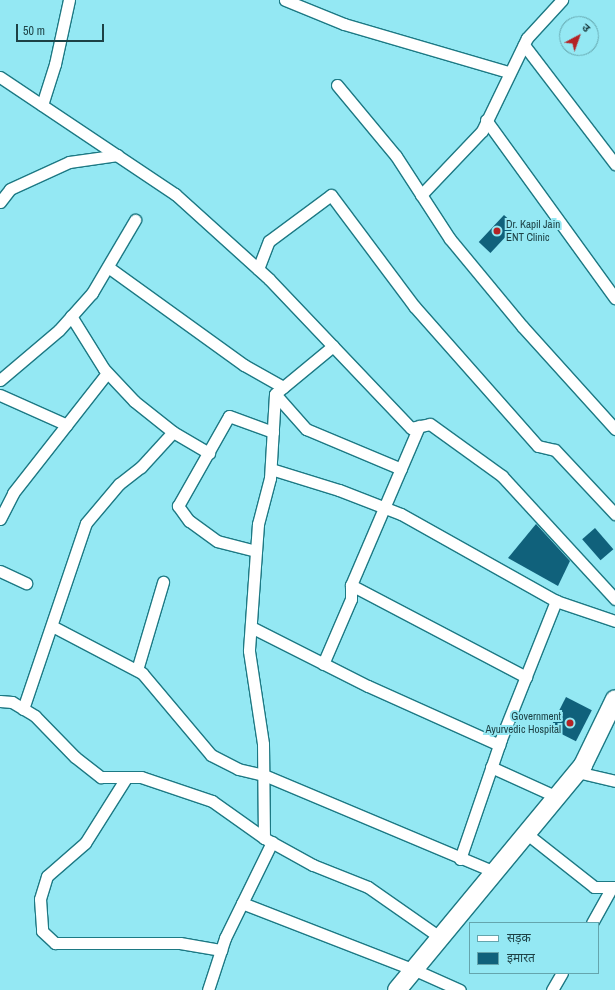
<!DOCTYPE html>
<html>
<head>
<meta charset="utf-8">
<style>
	body { margin:0 }
	#map { position:relative; width:615px; height:990px; overflow:hidden; background:#94e8f3; font-family:"Archivo Narrow","Noto Sans Devanagari",sans-serif }
	div>[style] { position:absolute }
	.building>* { inset:0; background:#10617b; transform-origin:0 0 }
	.roads { filter:drop-shadow(1px 0 #1d7984) drop-shadow(-1px 0 #1d7984) drop-shadow(0 1px #1d7984) drop-shadow(0 -1px #1d7984) }
	.minor>* { height:11px; margin:-5.5px; padding:0 5.5px; transform-origin:5.5px; border-radius:5.5px; background:#fff }
	.primary>* { height:18px; margin:-9px; padding:0 9px; transform-origin:9px; border-radius:9px; background:#fff }
	.dots>* { width:11px; height:11px; translate:-50% -50%; box-sizing:border-box; border:2px solid #94e8f3; border-radius:50% }
	span { translate:-50% -50%; white-space:nowrap; text-align:center; line-height:1.15; -webkit-text-stroke:4px #94e8f3; paint-order:stroke }
	.poi-label { font-size:11px; color:#1d4145 }
	.left { translate:0 -50%; text-align:left }
	.right { translate:-100% -50%; text-align:right }
	.legend { position:absolute; left:469px; top:922px; width:130px; height:52px; box-sizing:border-box; background:#94e8f3; border:1px solid #64a5ad; margin:0; padding:5px 7px; list-style:none; font-size:12px; color:#1d4145 }
	.legend li { display:flex; align-items:center; gap:8px; height:20px }
	.legend b { width:20px; border:1px solid #64a5ad }
	.north { position:absolute; left:559px; top:16px; width:40px; height:40px; box-sizing:border-box; background:#94e8f3; border:1px solid #64a5ad; border-radius:50%; rotate:41deg; font-size:11px; font-weight:700; line-height:16px; text-align:center; color:#1d4145 }
	.north::after { content:''; display:block; margin:auto; width:14px; height:18px; background:#b42325; clip-path:polygon(50% 0,100% 100%,50% 72%,0 100%) }
	.scale { position:absolute; left:16px; top:24px; width:88px; height:18px; box-sizing:border-box; border:2px solid #1d4145; border-top:0; padding-left:5px; font-size:12px; line-height:14px; white-space:nowrap; color:#1d4145; -webkit-text-stroke:3px #94e8f3; paint-order:stroke }
</style>
</head>
<body>
<div id="map">
	<div class="building">
		<i style="left:504px;top:215px;width:16px;height:37px;rotate:43deg"></i>
		<i style="clip-path:polygon(536px 524px,570px 561px,558px 586px,508px 558px)"></i>
		<i style="left:595px;top:528px;width:28px;height:17px;rotate:49deg"></i>
		<i style="left:566px;top:697px;width:29px;height:35px;rotate:27deg"></i>
	</div>
	<div class="roads">
		<div class="minor">
			<i style="left:285px;top:0;width:64px;rotate:22.1deg"></i>
			<i style="left:344px;top:24px;width:171px;rotate:16.3deg"></i>
			<i style="left:524px;top:45px;width:150px;rotate:52.6deg"></i>
			<i style="left:0;top:77px;width:211px;rotate:33.8deg"></i>
			<i style="left:175px;top:194px;width:127px;rotate:42.1deg"></i>
			<i style="left:269px;top:279px;width:206px;rotate:46.4deg"></i>
			<i style="left:411px;top:428px;width:19px;rotate:-12deg"></i>
			<i style="left:430px;top:424px;width:89px;rotate:35.8deg"></i>
			<i style="left:502px;top:476px;width:167px;rotate:47.4deg"></i>
			<i style="left:337px;top:85px;width:92px;rotate:50.3deg"></i>
			<i style="left:396px;top:156px;width:99px;rotate:57deg"></i>
			<i style="left:450px;top:239px;width:113px;rotate:50.4deg"></i>
			<i style="left:522px;top:326px;width:139px;rotate:47.9deg"></i>
			<i style="left:42px;top:105px;width:43px;rotate:-72.4deg"></i>
			<i style="left:55px;top:64px;width:66px;rotate:-77.7deg"></i>
			<i style="left:486px;top:120px;width:220px;rotate:54.1deg"></i>
			<i style="left:421px;top:195px;width:88px;rotate:-46.4deg"></i>
			<i style="left:482px;top:131px;width:103px;rotate:-64.2deg"></i>
			<i style="left:527px;top:38px;width:52px;rotate:-47.4deg"></i>
			<i style="left:0;top:202px;width:16px;rotate:-52deg"></i>
			<i style="left:10px;top:189px;width:65px;rotate:-24.6deg"></i>
			<i style="left:69px;top:162px;width:49px;rotate:-8.1deg"></i>
			<i style="left:108px;top:267px;width:168px;rotate:35.8deg"></i>
			<i style="left:244px;top:365px;width:45px;rotate:29.4deg"></i>
			<i style="left:258px;top:269px;width:30px;rotate:-69deg"></i>
			<i style="left:269px;top:241px;width:77px;rotate:-36.6deg"></i>
			<i style="left:331px;top:195px;width:139px;rotate:53.2deg"></i>
			<i style="left:414px;top:306px;width:187px;rotate:48.5deg"></i>
			<i style="left:538px;top:446px;width:17px;rotate:13deg"></i>
			<i style="left:555px;top:450px;width:88px;rotate:46.8deg"></i>
			<i style="left:71px;top:316px;width:62px;rotate:58.1deg"></i>
			<i style="left:104px;top:369px;width:44px;rotate:46.8deg"></i>
			<i style="left:134px;top:401px;width:50px;rotate:38.5deg"></i>
			<i style="left:173px;top:432px;width:42px;rotate:30.3deg"></i>
			<i style="left:333px;top:346px;width:75px;rotate:140.4deg"></i>
			<i style="left:275px;top:394px;width:84px;rotate:93.4deg"></i>
			<i style="left:270px;top:478px;width:48px;rotate:104.6deg"></i>
			<i style="left:258px;top:524px;width:127px;rotate:94.1deg"></i>
			<i style="left:249px;top:651px;width:94px;rotate:81.4deg"></i>
			<i style="left:263px;top:744px;width:94px;rotate:89.4deg"></i>
			<i style="left:264px;top:838px;width:56px;rotate:28.9deg"></i>
			<i style="left:313px;top:865px;width:59px;rotate:21.8deg"></i>
			<i style="left:368px;top:887px;width:89px;rotate:34.9deg"></i>
			<i style="left:0;top:380px;width:77px;rotate:-40.3deg"></i>
			<i style="left:59px;top:330px;width:50px;rotate:-48.3deg"></i>
			<i style="left:92px;top:293px;width:85px;rotate:-59.5deg"></i>
			<i style="left:275px;top:394px;width:47px;rotate:48.5deg"></i>
			<i style="left:306px;top:429px;width:103px;rotate:22.8deg"></i>
			<i style="left:0;top:395px;width:73px;rotate:24.1deg"></i>
			<i style="left:271px;top:469px;width:71px;rotate:17.2deg"></i>
			<i style="left:339px;top:490px;width:66px;rotate:21.2deg"></i>
			<i style="left:401px;top:514px;width:178px;rotate:29.3deg"></i>
			<i style="left:556px;top:601px;width:62px;rotate:18.7deg"></i>
			<i style="left:0;top:519px;width:29px;rotate:-63deg"></i>
			<i style="left:13px;top:493px;width:152px;rotate:-51.9deg"></i>
			<i style="left:256px;top:551px;width:40px;rotate:-165.6deg"></i>
			<i style="left:217px;top:541px;width:34px;rotate:-144deg"></i>
			<i style="left:189px;top:521px;width:19px;rotate:-126deg"></i>
			<i style="left:178px;top:506px;width:103px;rotate:-60.5deg"></i>
			<i style="left:229px;top:416px;width:47px;rotate:20deg"></i>
			<i style="left:0;top:571px;width:29px;rotate:25deg"></i>
			<i style="left:351px;top:585px;width:198px;rotate:27.7deg"></i>
			<i style="left:52px;top:626px;width:102px;rotate:27.6deg"></i>
			<i style="left:142px;top:673px;width:107px;rotate:49.9deg"></i>
			<i style="left:211px;top:755px;width:30px;rotate:27deg"></i>
			<i style="left:238px;top:769px;width:27px;rotate:13deg"></i>
			<i style="left:264px;top:775px;width:251px;rotate:22.8deg"></i>
			<i style="left:251px;top:627px;width:131px;rotate:26.8deg"></i>
			<i style="left:368px;top:686px;width:144px;rotate:24.2deg"></i>
			<i style="left:323px;top:664px;width:71px;rotate:-66.7deg"></i>
			<i style="left:351px;top:599px;width:14px;rotate:-90deg"></i>
			<i style="left:351px;top:585px;width:173px;rotate:-66.8deg"></i>
			<i style="left:137px;top:670px;width:92px;rotate:-73.5deg"></i>
			<i style="left:0;top:701px;width:12px;rotate:5deg"></i>
			<i style="left:12px;top:702px;width:27px;rotate:31deg"></i>
			<i style="left:35px;top:716px;width:57px;rotate:45.7deg"></i>
			<i style="left:75px;top:757px;width:33px;rotate:38deg"></i>
			<i style="left:101px;top:777px;width:40px"></i>
			<i style="left:141px;top:777px;width:75px;rotate:18.7deg"></i>
			<i style="left:212px;top:801px;width:64px;rotate:35.4deg"></i>
			<i style="left:23px;top:709px;width:196px;rotate:-71.3deg"></i>
			<i style="left:86px;top:523px;width:51px;rotate:-49.8deg"></i>
			<i style="left:119px;top:484px;width:28px;rotate:-38deg"></i>
			<i style="left:141px;top:467px;width:47px;rotate:-47.6deg"></i>
			<i style="left:491px;top:767px;width:72px;rotate:24.4deg"></i>
			<i style="left:577px;top:772px;width:39px;rotate:13deg"></i>
			<i style="left:126px;top:778px;width:77px;rotate:122.2deg"></i>
			<i style="left:85px;top:843px;width:50px;rotate:139deg"></i>
			<i style="left:47px;top:876px;width:24px;rotate:107deg"></i>
			<i style="left:40px;top:899px;width:32px;rotate:86deg"></i>
			<i style="left:42px;top:931px;width:18px;rotate:43deg"></i>
			<i style="left:55px;top:943px;width:125px"></i>
			<i style="left:180px;top:943px;width:42px;rotate:9.7deg"></i>
			<i style="left:527px;top:834px;width:85px;rotate:38.3deg"></i>
			<i style="left:594px;top:887px;width:21px"></i>
			<i style="left:460px;top:859px;width:127px;rotate:-71.1deg"></i>
			<i style="left:501px;top:739px;width:149px;rotate:-68.3deg"></i>
			<i style="left:242px;top:903px;width:186px;rotate:21.2deg"></i>
			<i style="left:415px;top:970px;width:49px;rotate:24deg"></i>
			<i style="left:592px;top:923px;width:41px;rotate:-60.9deg"></i>
			<i style="left:208px;top:990px;width:55px;rotate:-71.9deg"></i>
			<i style="left:225px;top:938px;width:107px;rotate:-63.9deg"></i>
			<i style="left:552px;top:990px;width:20px;rotate:-60deg"></i>
		</div>
		<div class="primary">
			<i style="left:397px;top:990px;width:292px;rotate:-50.4deg"></i>
			<i style="left:583px;top:765px;width:73px;rotate:-64.1deg"></i>
		</div>
	</div>
	<div class="dots">
		<i style="left:497px;top:231px;background:#b42325"></i>
		<i style="left:570px;top:723px;background:#b42325"></i>
	</div>
	<div class="poi-label">
		<span class="left" style="left:506px;top:231px">Dr. Kapil Jain<br>ENT Clinic</span>
		<span class="right" style="left:561px;top:723px">Government<br>Ayurvedic Hospital</span>
	</div>
	<ul class="legend">
	<li><b style="height:5px;background:#fff"></b>सड़क</li>
	<li><b style="height:11px;background:#10617b"></b>इमारत</li>
	</ul>
	<div class="north">उ</div>
	<div class="scale">50 m</div>
</div>
</body>
</html>
